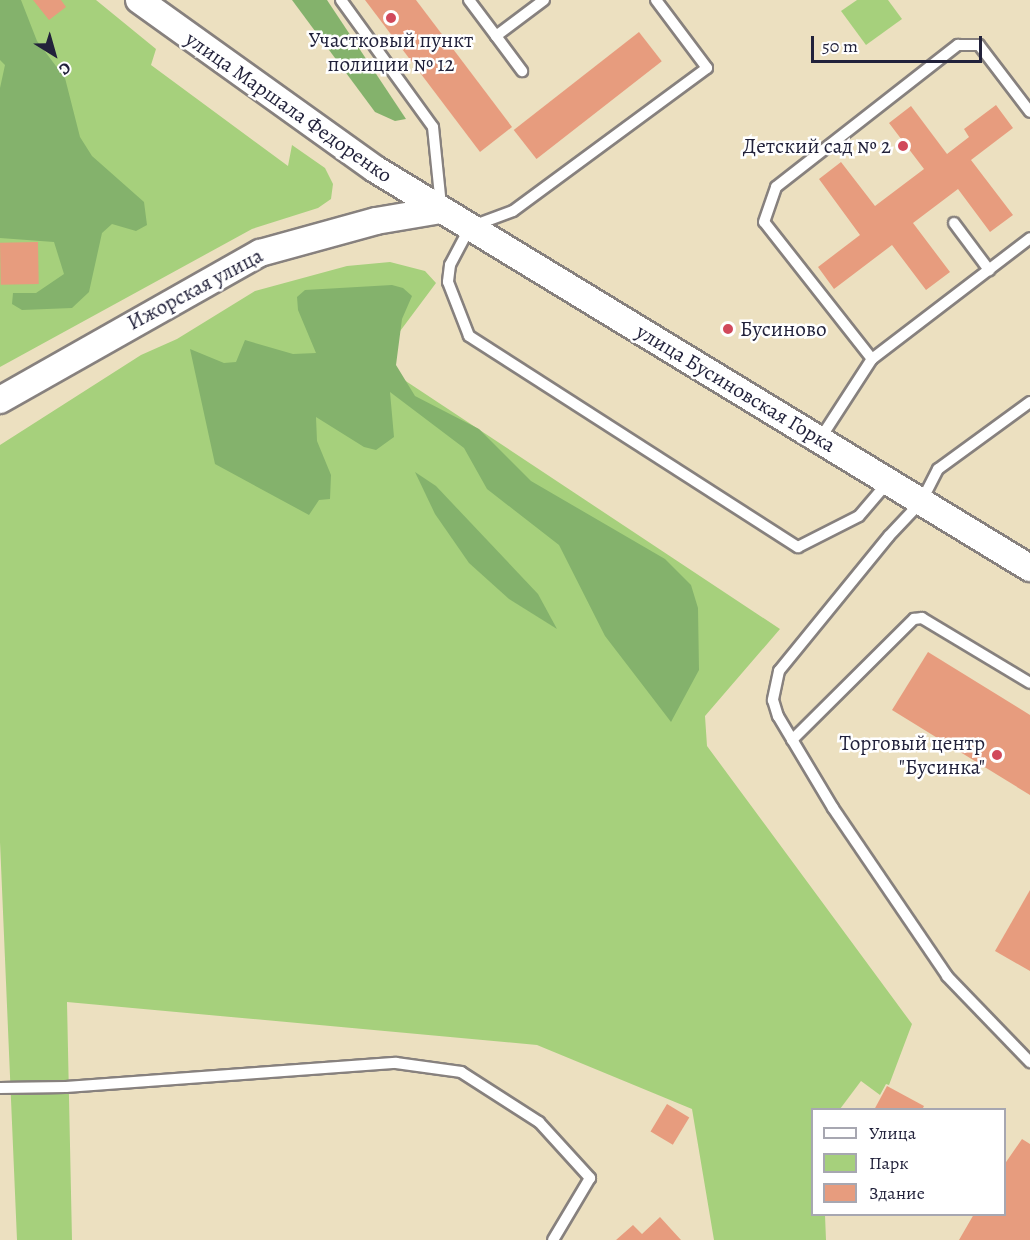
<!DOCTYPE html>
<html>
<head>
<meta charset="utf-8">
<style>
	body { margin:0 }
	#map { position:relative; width:1030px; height:1240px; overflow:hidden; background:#ece0c0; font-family:Alegreya,serif }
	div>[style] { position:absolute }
	.green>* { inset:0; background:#a6d07c }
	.forest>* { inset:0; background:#84b26c }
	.building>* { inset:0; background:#e79c7e; transform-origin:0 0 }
	.roads { filter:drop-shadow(2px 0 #87817e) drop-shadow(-2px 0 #87817e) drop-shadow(0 2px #87817e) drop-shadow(0 -2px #87817e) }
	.service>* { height:10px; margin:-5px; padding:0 5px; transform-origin:5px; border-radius:5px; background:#fff }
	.tertiary>* { height:26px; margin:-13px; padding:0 13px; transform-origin:13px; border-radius:13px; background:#fff }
	.dots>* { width:16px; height:16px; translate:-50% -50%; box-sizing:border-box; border:3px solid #fff; border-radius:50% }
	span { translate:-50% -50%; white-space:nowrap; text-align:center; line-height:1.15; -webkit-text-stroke:5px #fff; paint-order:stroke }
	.poi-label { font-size:21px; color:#22223b }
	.right { translate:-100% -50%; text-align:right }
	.left { translate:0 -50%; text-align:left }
	.street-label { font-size:21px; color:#22223b }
	.legend { position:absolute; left:811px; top:1108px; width:195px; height:108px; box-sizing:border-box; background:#fff; border:2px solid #a7a7b1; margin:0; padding:8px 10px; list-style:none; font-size:18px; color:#22223b }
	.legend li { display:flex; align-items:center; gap:12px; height:30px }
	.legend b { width:30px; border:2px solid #a7a7b1 }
	.north { position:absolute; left:24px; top:24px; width:60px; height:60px; -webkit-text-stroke:4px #fff; paint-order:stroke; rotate:143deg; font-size:16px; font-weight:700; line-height:24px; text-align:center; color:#22223b }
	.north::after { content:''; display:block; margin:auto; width:21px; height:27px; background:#22223b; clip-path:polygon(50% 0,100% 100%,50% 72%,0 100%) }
	.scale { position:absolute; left:811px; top:36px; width:171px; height:27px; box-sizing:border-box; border:3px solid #22223b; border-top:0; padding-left:8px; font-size:18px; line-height:21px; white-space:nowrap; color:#22223b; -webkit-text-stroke:4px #fff; paint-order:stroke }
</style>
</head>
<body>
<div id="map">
	<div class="green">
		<i style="clip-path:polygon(0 0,96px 0,156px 49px,151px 65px,288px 166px,292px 145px,325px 168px,333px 184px,331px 199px,318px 208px,252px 229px,0 367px)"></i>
		<i style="clip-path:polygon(857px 0,888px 0,902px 19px,866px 45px,841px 11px)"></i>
		<i style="clip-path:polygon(390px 262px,425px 271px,436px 283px,377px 362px,780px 629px,705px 716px,707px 746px,912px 1024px,889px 1085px,886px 1084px,880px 1095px,861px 1081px,840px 1109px,812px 1110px,812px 1214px,825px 1215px,826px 1240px,714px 1240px,692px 1109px,537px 1045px,67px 1002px,72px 1240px,17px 1240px,0 842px,0 445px,141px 355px,177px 339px,255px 291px,347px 266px)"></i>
	</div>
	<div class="forest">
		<i style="clip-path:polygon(0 0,21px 0,37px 41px,65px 78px,80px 137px,92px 156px,144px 202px,147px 225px,136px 231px,112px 224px,102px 233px,89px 292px,72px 308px,22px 310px,12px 304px,13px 293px,36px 293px,64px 274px,54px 242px,0 238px,0 88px,5px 65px,0 60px)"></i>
		<i style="clip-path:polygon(292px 0,327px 0,406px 119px,395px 121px,375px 112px)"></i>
		<i style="clip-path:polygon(392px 285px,403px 288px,412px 296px,402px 319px,396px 365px,415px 396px,479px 429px,531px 481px,665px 559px,691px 585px,698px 608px,699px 670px,671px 722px,605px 636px,559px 545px,487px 489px,464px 448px,390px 392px,394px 437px,376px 450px,364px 447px,316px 417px,317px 441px,331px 475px,330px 499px,319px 500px,309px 515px,215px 464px,190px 349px,224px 363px,236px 362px,245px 340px,293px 354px,316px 353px,298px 310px,297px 297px,305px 290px)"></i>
		<i style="clip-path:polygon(415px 472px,436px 486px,538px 594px,557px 629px,509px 599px,469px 563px,435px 514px)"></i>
	</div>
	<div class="building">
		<i style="clip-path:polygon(33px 0,61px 0,66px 7px,49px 20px)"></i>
		<i style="clip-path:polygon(365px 0,416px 0,512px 127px,480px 152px)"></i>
		<i style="left:639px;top:32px;width:37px;height:159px;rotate:52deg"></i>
		<i style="clip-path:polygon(996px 105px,1013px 128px,971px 160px,1013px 215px,990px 232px,958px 189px,913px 223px,950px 272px,926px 290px,892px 245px,834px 289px,818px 267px,860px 235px,819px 179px,841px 162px,875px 206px,924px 169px,889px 123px,911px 106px,947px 154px,969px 137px,964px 129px)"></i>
		<i style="left:38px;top:242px;width:42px;height:38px;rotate:89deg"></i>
		<i style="clip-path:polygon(928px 652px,1030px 715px,1030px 795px,892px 710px)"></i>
		<i style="clip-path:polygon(1030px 890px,1030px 971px,995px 951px)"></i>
		<i style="clip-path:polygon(887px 1086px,924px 1106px,922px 1110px,874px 1110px)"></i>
		<i style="left:667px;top:1104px;width:26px;height:32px;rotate:31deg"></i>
		<i style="clip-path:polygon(1022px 1139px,1030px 1144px,1030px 1240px,959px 1240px,974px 1214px,1004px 1214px,1004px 1165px)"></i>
		<i style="clip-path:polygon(660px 1217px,681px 1240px,616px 1240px,633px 1225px,642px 1234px)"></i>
	</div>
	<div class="roads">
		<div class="service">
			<i style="left:341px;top:0;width:157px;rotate:54.1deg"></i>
			<i style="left:433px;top:127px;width:79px;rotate:84.2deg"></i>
			<i style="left:469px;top:0;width:45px;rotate:53.1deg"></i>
			<i style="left:496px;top:36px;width:60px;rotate:-36.9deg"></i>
			<i style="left:656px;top:0;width:85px;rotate:53.1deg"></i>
			<i style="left:707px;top:68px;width:241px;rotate:143.6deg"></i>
			<i style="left:513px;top:211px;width:46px;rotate:159.6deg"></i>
			<i style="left:470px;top:227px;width:43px;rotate:117.8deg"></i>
			<i style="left:450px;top:265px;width:17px;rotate:97deg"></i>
			<i style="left:448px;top:282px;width:58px;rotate:68.7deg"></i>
			<i style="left:469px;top:336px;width:391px;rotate:32.7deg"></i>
			<i style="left:798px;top:547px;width:68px;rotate:-26.9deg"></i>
			<i style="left:859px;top:516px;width:46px;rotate:-49.4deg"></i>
			<i style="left:496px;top:36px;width:44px;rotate:53.4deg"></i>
			<i style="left:954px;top:223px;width:59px;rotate:53.3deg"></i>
			<i style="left:872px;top:359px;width:174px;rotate:-128.2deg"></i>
			<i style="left:764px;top:222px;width:37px;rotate:-71deg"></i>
			<i style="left:776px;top:187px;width:231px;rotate:-38deg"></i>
			<i style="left:958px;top:45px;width:21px"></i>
			<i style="left:979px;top:45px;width:84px;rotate:52.7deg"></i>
			<i style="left:1030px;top:402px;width:114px;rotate:143.9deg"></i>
			<i style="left:938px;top:469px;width:36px;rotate:117deg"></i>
			<i style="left:922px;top:501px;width:48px;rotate:133.3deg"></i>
			<i style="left:889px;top:536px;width:174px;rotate:129.2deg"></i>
			<i style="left:779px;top:671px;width:30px;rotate:102deg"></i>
			<i style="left:773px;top:700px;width:17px;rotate:73deg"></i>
			<i style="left:778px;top:716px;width:107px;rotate:59.1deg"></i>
			<i style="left:833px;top:808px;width:203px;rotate:55.8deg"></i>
			<i style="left:947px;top:976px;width:120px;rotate:46deg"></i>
			<i style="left:820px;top:439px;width:95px;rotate:-57deg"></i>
			<i style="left:872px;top:359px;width:199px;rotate:-37.4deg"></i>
			<i style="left:792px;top:740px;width:172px;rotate:-44.8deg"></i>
			<i style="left:914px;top:619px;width:8px;rotate:-7deg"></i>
			<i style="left:922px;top:618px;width:126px;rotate:31deg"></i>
			<i style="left:0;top:1088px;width:66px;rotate:-0.9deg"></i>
			<i style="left:66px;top:1087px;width:331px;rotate:-4.2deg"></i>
			<i style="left:396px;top:1063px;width:66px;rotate:7.9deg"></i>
			<i style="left:461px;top:1072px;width:93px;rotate:32.7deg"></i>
			<i style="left:539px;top:1122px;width:76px;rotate:47.7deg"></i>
			<i style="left:590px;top:1178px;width:72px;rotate:120.8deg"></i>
		</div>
		<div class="tertiary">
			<i style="left:139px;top:0;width:290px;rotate:35.6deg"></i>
			<i style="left:375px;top:169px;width:767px;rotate:31.35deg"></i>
			<i style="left:0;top:400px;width:299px;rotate:-29.5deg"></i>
			<i style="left:260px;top:253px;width:120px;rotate:-15.4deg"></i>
			<i style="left:376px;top:221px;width:66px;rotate:-9.6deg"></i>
		</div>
	</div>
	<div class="dots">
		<i style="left:391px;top:18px;background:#d1495b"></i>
		<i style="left:903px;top:146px;background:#d1495b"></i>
		<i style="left:728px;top:329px;background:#d1495b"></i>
		<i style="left:997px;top:755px;background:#d1495b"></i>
	</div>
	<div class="poi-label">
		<span style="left:391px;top:52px">Участковый пункт<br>полиции № 12</span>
		<span class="right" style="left:891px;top:146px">Детский сад № 2</span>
		<span class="left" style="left:740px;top:329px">Бусиново</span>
		<span class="right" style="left:985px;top:755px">Торговый центр<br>"Бусинка"</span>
	</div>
	<div class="street-label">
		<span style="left:289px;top:107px;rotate:35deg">улица Маршала Федоренко</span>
		<span style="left:195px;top:289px;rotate:-28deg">Ижорская улица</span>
		<span style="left:736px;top:388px;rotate:31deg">улица Бусиновская Горка</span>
	</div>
	<ul class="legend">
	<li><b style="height:8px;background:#fff"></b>Улица</li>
	<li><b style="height:16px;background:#a6d07c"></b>Парк</li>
	<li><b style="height:16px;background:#e79c7e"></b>Здание</li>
	</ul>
	<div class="north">С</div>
	<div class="scale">50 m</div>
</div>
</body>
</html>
